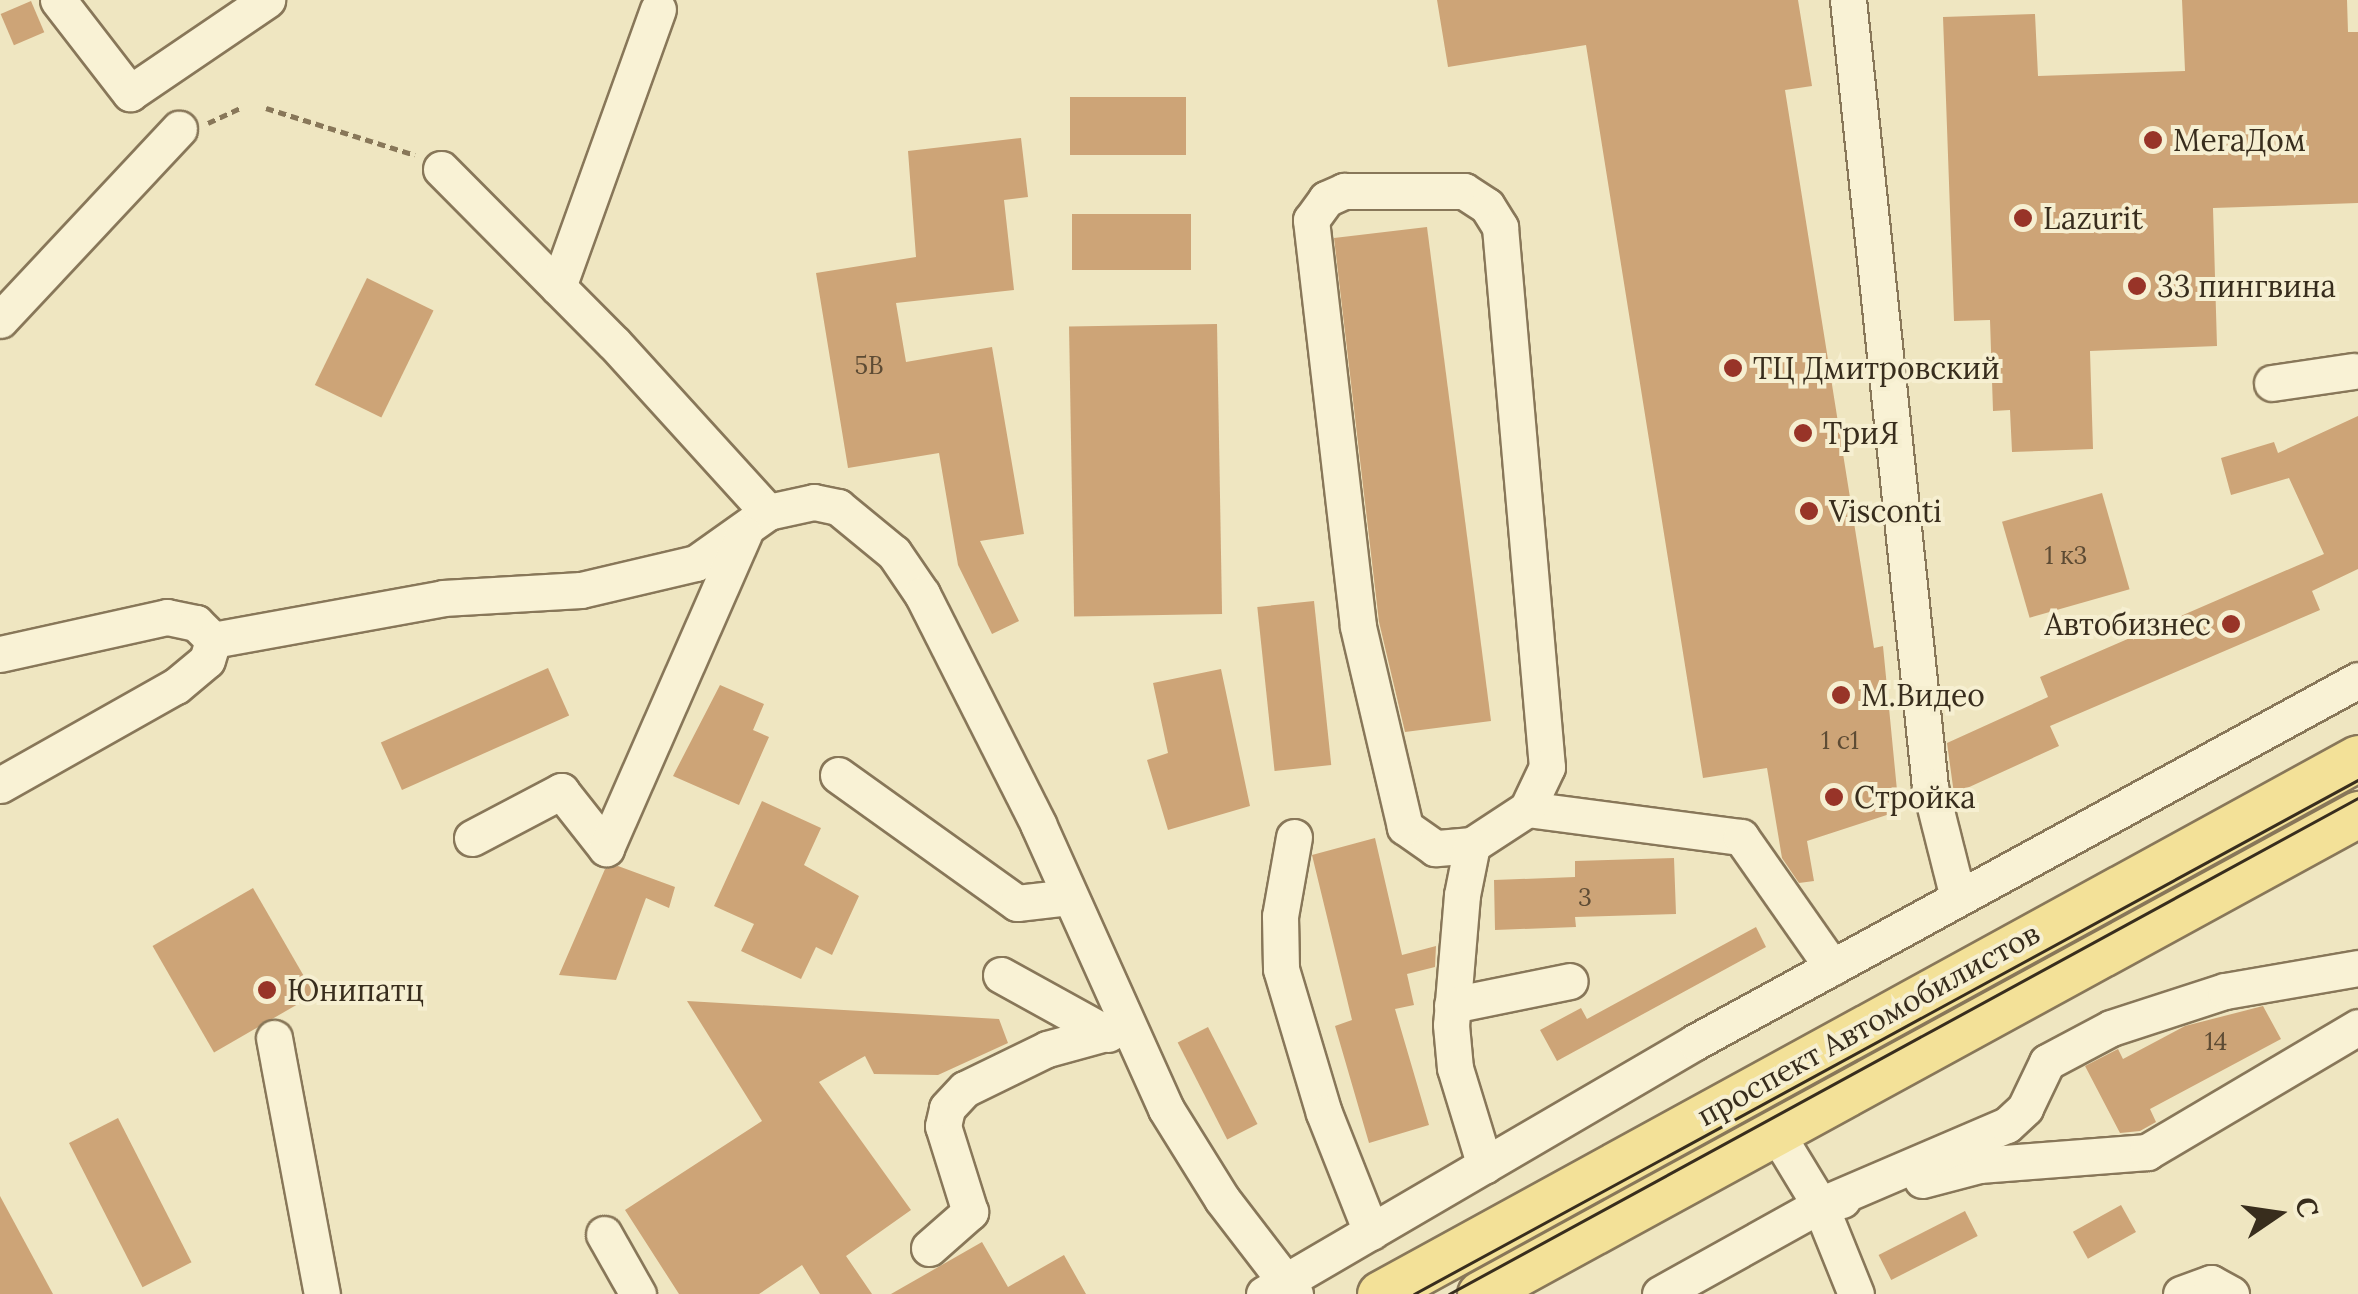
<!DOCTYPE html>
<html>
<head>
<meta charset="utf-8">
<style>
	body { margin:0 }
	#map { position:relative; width:2358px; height:1294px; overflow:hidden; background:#efe6c1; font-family:Lora,serif }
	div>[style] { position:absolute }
	.building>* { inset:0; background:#cda477; transform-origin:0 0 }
	.path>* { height:5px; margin-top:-2.5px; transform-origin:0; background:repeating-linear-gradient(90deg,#887759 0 8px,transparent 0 13px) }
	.roads { filter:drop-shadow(2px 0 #887759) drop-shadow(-2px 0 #887759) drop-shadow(0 2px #887759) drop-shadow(0 -2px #887759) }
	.minor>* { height:35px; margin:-17.5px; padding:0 17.5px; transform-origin:17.5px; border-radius:17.5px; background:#f9f2d5 }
	.major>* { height:45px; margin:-22.5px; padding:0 22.5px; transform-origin:22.5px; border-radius:22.5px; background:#f3e198 }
	.tram>* { height:2.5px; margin:-1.25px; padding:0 1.25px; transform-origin:1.25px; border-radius:1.25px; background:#382d1d }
	.dots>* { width:28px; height:28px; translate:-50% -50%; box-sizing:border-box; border:5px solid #f6efd1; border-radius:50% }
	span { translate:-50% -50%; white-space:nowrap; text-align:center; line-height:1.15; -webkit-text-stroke:8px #f6efd1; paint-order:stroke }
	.number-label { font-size:25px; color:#5d4b34 }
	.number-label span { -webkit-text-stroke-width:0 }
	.poi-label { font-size:30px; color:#382d1d }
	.left { translate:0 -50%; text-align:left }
	.right { translate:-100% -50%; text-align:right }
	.street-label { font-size:30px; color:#382d1d }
	.north { position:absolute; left:2228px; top:1164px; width:100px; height:100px; -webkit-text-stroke:8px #f6efd1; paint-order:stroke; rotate:77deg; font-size:28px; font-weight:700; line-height:40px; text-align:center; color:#382d1d }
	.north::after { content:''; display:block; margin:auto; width:35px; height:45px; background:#382d1d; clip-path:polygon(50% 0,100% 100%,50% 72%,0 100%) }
</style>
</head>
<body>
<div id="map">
	<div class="building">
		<i style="clip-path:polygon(1437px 0,1798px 0,1812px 86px,1785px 90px,1874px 648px,1883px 646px,1899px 811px,1807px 841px,1814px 881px,1799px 883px,1782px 858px,1767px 768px,1703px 778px,1586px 45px,1448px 67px)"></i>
		<i style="clip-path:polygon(2182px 0,2347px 0,2348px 32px,2358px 32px,2358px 203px,2213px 208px,2217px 346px,2090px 351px,2093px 449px,2012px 452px,2010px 410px,1993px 411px,1990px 320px,1954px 321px,1943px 17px,2035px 14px,2038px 76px,2185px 71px)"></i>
		<i style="left:31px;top:1px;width:34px;height:33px;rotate:67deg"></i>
		<i style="left:1070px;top:97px;width:116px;height:58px"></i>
		<i style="clip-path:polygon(1021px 138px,1028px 197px,1004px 200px,1014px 290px,896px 303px,906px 362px,992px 347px,1024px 534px,980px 541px,1019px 621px,992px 634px,958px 565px,939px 453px,848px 468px,816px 273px,916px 257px,908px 151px)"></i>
		<i style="left:1072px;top:214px;width:119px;height:56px"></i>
		<i style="clip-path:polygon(1427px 227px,1491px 721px,1405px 732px,1379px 622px,1334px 238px)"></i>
		<i style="left:367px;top:278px;width:74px;height:119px;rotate:26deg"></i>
		<i style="left:1217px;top:324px;width:290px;height:148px;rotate:89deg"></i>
		<i style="clip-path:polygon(2358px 416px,2358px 569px,2312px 591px,2320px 610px,2050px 726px,2059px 746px,1954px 794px,1947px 743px,2048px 697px,2040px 677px,2324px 554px,2289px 478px,2231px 495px,2221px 458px,2274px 442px,2278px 453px)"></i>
		<i style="left:2102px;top:493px;width:100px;height:104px;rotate:74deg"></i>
		<i style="left:1314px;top:601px;width:165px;height:57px;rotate:84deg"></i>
		<i style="left:548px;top:668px;width:52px;height:183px;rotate:66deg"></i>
		<i style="clip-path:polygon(1221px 669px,1250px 806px,1168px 830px,1147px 760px,1168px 753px,1153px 683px)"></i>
		<i style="clip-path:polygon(720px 685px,764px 704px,753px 730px,769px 737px,739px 805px,673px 776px)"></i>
		<i style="clip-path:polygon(762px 801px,821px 828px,804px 865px,859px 896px,832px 955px,816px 947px,801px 979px,741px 951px,754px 924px,714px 906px)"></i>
		<i style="clip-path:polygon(1375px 838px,1402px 955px,1436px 946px,1435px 967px,1407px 974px,1414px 1005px,1395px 1009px,1429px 1125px,1369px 1143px,1335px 1026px,1352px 1020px,1312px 855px)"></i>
		<i style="clip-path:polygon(1674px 858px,1676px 914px,1575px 917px,1576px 927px,1495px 930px,1494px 880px,1575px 877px,1575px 861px)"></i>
		<i style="clip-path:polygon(618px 866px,675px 887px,669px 908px,646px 898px,616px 980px,559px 975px,605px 869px)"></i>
		<i style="left:253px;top:888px;width:123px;height:116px;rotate:60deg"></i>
		<i style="clip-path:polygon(1756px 927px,1766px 947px,1557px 1061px,1540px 1030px,1581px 1008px,1587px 1019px)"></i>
		<i style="clip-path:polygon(687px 1001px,999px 1019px,1008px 1043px,938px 1075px,874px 1074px,865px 1056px,819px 1082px,911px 1210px,846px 1256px,872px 1294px,820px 1294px,802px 1265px,759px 1294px,679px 1294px,625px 1210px,762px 1121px)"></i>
		<i style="clip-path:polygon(2263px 1006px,2281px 1039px,2150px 1109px,2156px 1122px,2140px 1131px,2120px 1133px,2085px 1066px,2118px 1049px,2123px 1059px,2185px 1026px)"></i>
		<i style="left:1208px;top:1027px;width:109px;height:34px;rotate:63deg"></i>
		<i style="left:118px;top:1118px;width:162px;height:55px;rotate:63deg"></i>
		<i style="clip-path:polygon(0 1196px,53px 1294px,0 1294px)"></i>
		<i style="left:2121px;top:1205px;width:31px;height:55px;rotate:61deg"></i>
		<i style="left:1965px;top:1211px;width:28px;height:97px;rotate:63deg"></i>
		<i style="clip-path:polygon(982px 1242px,1008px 1287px,1064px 1255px,1086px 1294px,891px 1294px)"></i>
	</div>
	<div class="path">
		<i style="left:266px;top:108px;width:156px;rotate:17.5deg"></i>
		<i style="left:208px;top:123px;width:35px;rotate:-25deg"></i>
	</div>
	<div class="roads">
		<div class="minor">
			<i style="left:58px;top:0;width:118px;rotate:52.3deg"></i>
			<i style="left:130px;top:93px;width:166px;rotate:-34.2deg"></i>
			<i style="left:1848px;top:0;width:791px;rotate:84.05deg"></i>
			<i style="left:1930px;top:787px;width:114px;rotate:75.8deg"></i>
			<i style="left:441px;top:169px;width:245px;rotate:45.2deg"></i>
			<i style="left:614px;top:343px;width:229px;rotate:47.7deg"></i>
			<i style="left:768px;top:512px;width:47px;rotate:-12.3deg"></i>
			<i style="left:814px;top:502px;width:25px;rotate:12deg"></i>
			<i style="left:838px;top:507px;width:72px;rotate:39.4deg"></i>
			<i style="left:894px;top:553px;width:50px;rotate:55.7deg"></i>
			<i style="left:922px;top:594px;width:258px;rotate:63.2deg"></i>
			<i style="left:1038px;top:824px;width:312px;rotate:65.8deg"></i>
			<i style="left:1166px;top:1109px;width:106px;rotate:58.1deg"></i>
			<i style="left:1222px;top:1199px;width:120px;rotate:52.5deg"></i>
			<i style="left:558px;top:287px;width:295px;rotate:-70.2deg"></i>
			<i style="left:0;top:320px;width:262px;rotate:-46.9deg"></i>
			<i style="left:2272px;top:383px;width:82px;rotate:-8.4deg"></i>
			<i style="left:0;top:654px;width:171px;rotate:-12.5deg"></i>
			<i style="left:167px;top:617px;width:30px;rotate:12deg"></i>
			<i style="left:196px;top:623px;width:24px;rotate:45deg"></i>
			<i style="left:838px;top:775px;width:220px;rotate:35.6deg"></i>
			<i style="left:1017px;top:903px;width:52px;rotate:-6.6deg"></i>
			<i style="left:0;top:785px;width:202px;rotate:-29.4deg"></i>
			<i style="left:176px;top:686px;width:40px;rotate:-40deg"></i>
			<i style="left:207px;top:660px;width:21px;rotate:-73deg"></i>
			<i style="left:213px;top:640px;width:234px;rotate:-10.3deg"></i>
			<i style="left:443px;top:598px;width:138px;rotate:-3.3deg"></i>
			<i style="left:581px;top:590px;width:118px;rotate:-13.2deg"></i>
			<i style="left:696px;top:563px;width:88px;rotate:-35.3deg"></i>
			<i style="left:1527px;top:809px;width:216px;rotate:7.5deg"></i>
			<i style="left:1741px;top:837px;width:159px;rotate:55deg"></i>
			<i style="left:1294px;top:837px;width:80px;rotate:100deg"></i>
			<i style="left:1280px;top:916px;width:53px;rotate:88.9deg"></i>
			<i style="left:1281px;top:969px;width:150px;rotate:73.4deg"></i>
			<i style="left:1324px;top:1113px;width:128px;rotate:68.4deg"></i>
			<i style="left:472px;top:838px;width:101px;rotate:-27.8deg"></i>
			<i style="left:561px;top:791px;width:73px;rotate:51.7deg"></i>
			<i style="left:606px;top:848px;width:343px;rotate:-66.3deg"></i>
			<i style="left:1472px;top:845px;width:37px;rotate:175deg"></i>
			<i style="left:1435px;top:848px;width:37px;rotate:-145deg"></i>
			<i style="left:1405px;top:827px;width:206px;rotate:-103.2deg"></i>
			<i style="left:1358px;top:626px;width:409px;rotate:-96.6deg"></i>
			<i style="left:1311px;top:220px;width:26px;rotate:-54deg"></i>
			<i style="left:1326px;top:199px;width:20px;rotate:-24deg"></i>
			<i style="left:1344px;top:191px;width:120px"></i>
			<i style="left:1464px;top:191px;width:27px;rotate:33deg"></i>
			<i style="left:1487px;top:206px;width:25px;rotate:58deg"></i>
			<i style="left:1500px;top:227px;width:542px;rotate:85.03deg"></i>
			<i style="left:1547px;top:767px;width:47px;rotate:115.5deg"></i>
			<i style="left:1527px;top:809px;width:66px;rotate:146.8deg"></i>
			<i style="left:1472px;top:845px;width:51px;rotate:101.3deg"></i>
			<i style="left:1462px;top:895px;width:130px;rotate:94.8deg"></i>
			<i style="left:1451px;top:1025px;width:43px;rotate:84.7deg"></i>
			<i style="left:1455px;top:1068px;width:102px;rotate:73deg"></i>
			<i style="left:1001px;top:975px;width:122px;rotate:28.9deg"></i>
			<i style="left:1452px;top:1005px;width:120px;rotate:-11.5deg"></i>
			<i style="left:274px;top:1038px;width:260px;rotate:79.4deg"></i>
			<i style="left:1775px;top:1131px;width:87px;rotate:58.7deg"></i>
			<i style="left:1820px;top:1205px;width:23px;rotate:-13deg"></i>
			<i style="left:1922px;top:1180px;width:59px;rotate:-14.7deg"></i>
			<i style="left:1979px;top:1165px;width:169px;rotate:-4.4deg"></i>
			<i style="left:2147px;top:1152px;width:245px;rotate:-30.6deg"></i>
			<i style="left:1820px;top:1205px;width:96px;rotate:68deg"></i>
			<i style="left:604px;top:1234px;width:69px;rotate:60.5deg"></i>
			<i style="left:929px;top:1248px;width:55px;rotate:-41.3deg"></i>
			<i style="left:970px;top:1212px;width:90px;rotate:-107.4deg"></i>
			<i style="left:943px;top:1126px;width:18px;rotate:-77deg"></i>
			<i style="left:947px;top:1108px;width:26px;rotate:-47deg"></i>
			<i style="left:965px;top:1089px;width:91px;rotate:-26deg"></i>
			<i style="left:1047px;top:1049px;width:84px;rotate:-15.2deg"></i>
			<i style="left:1264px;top:1294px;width:499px;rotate:-30.3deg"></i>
			<i style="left:1695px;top:1042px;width:755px;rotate:-28.63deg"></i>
			<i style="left:1660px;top:1294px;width:183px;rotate:-29.1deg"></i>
			<i style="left:1820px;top:1205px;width:203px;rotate:-23.2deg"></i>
			<i style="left:2007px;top:1125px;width:25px;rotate:-43deg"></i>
			<i style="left:2025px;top:1108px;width:51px;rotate:-64.4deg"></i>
			<i style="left:2047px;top:1062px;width:72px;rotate:-28deg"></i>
			<i style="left:2111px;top:1028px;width:120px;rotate:-18deg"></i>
			<i style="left:2225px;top:991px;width:135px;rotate:-9.8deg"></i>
			<i style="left:2181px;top:1294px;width:32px;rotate:-20deg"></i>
			<i style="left:2211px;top:1283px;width:23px;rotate:29deg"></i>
		</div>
		<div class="major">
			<i style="left:1380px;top:1294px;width:1115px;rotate:-28.73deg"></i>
			<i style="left:1480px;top:1294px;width:1001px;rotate:-28.67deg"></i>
		</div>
	</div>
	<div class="tram">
		<i style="left:1414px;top:1294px;width:1075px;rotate:-28.57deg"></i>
		<i style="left:1449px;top:1294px;width:1036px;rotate:-28.62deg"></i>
	</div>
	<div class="dots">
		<i style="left:2153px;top:140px;background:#983428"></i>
		<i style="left:2023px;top:218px;background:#983428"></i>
		<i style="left:2137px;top:286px;background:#983428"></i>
		<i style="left:1733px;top:368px;background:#983428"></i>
		<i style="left:1803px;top:433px;background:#983428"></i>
		<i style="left:1809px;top:511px;background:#983428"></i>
		<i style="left:2231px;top:624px;background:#983428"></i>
		<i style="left:1841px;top:695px;background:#983428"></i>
		<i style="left:1834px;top:797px;background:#983428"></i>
		<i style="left:267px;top:990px;background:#983428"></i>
	</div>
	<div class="number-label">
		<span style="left:869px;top:365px">5В</span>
		<span style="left:2066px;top:555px">1 к3</span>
		<span style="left:1840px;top:740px">1 с1</span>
		<span style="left:1585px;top:897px">3</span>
		<span style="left:2216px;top:1041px">14</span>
	</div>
	<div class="poi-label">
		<span class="left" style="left:2173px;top:140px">МегаДом</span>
		<span class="left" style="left:2043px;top:218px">Lazurit</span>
		<span class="left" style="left:2157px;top:286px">33 пингвина</span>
		<span class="left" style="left:1753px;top:368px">ТЦ Дмитровский</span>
		<span class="left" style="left:1823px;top:433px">ТриЯ</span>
		<span class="left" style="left:1829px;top:511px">Visconti</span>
		<span class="right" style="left:2211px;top:624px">Автобизнес</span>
		<span class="left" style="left:1861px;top:695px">М.Видео</span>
		<span class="left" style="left:1854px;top:797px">Стройка</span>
		<span class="left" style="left:287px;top:990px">Юнипатц</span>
	</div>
	<div class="street-label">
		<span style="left:1868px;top:1024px;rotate:-29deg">проспект Автомобилистов</span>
	</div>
	<div class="north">С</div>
</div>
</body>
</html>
